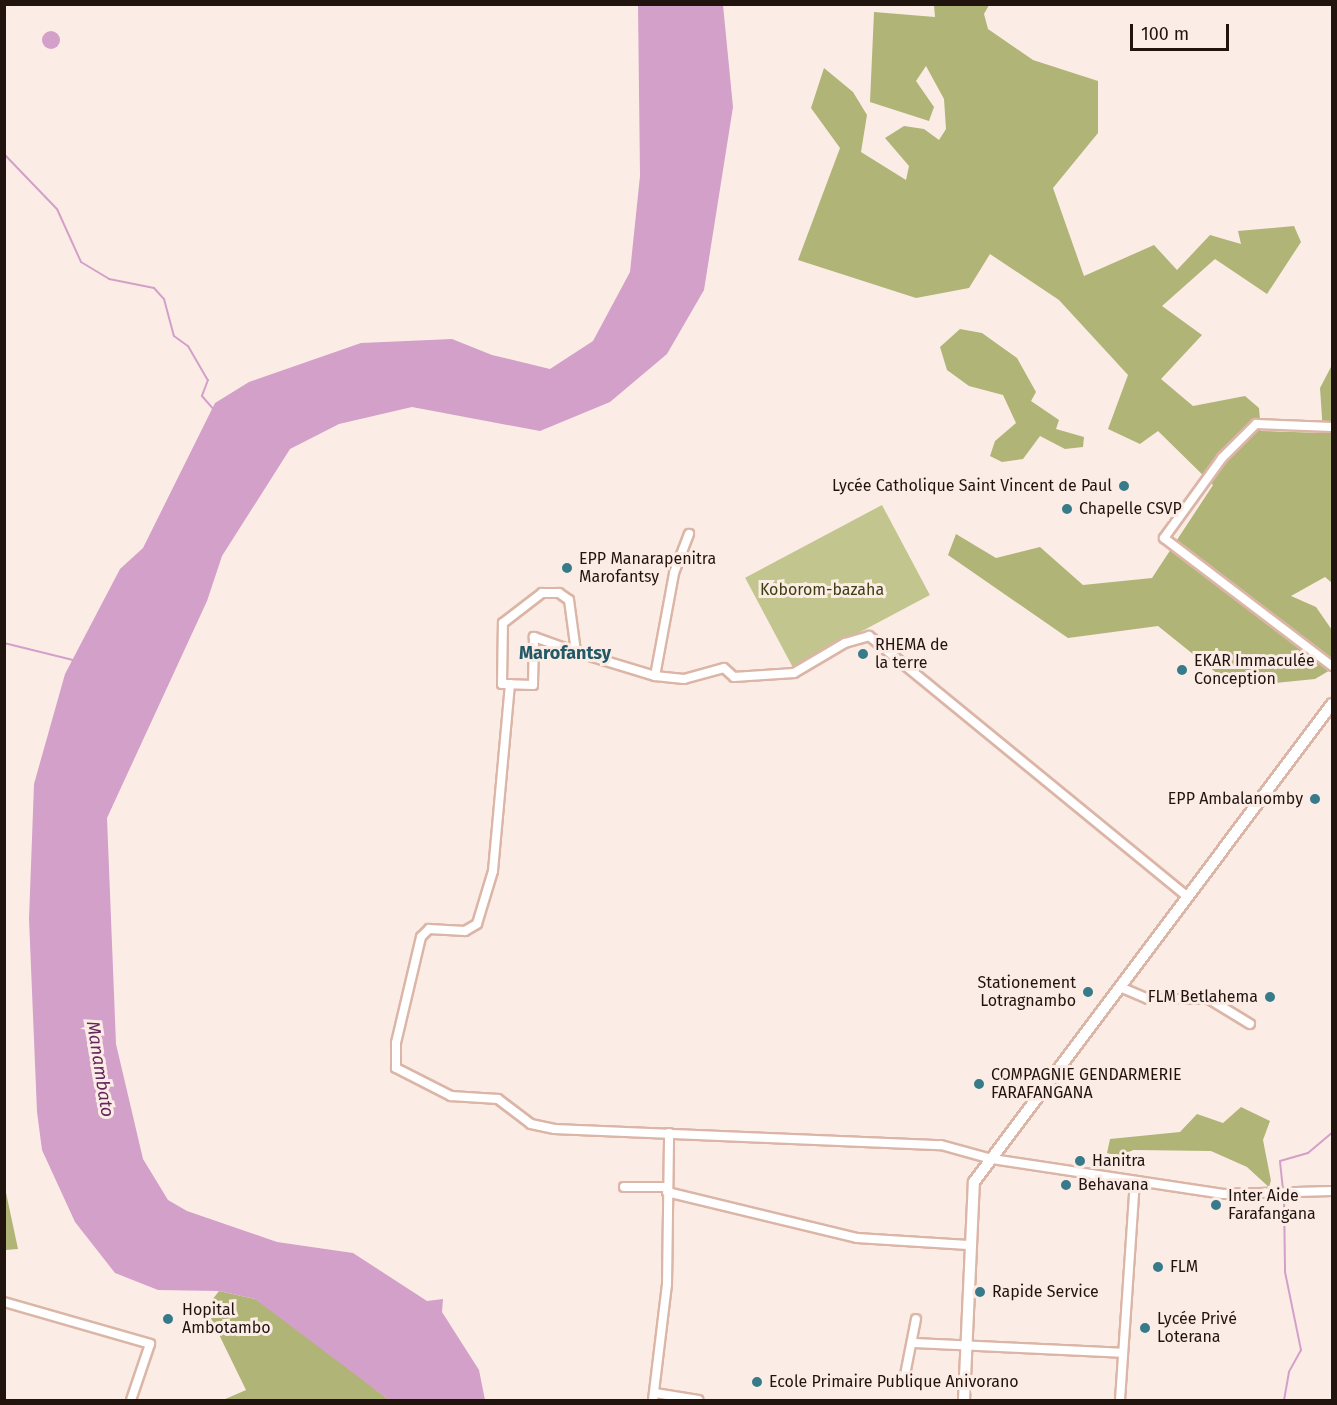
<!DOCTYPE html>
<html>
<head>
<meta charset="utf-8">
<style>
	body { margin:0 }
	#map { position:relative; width:1337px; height:1405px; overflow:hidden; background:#fcece6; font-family:"Fira Sans",sans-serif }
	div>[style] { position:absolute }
	.green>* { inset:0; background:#c2c68e; transform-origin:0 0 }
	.forest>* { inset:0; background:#b0b477 }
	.water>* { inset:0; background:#d2a0c9 }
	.round { border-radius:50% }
	.stream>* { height:2px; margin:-1px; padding:0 1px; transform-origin:1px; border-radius:1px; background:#d2a0c9 }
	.roads { filter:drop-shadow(2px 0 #dbb5a6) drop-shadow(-2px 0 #dbb5a6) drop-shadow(0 2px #dbb5a6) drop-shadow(0 -2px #dbb5a6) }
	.minor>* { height:8px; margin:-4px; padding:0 4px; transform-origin:4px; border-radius:4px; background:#fff }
	.secondary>* { height:10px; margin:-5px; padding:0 5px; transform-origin:5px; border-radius:5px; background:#fff }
	.dots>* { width:16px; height:16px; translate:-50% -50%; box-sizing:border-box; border:3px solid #fcece6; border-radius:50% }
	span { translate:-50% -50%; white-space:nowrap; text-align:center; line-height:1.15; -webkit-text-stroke:6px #fcece6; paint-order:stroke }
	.poi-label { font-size:16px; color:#21140f }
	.right { translate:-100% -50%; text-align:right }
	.left { translate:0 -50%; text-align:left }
	.park-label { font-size:16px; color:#3d3f10 }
	.neighbourhood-label { font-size:18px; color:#235966; font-weight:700 }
	.water-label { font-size:18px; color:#63265a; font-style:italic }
	.frame { position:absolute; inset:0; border:6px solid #21140f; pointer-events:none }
	.scale { position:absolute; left:1130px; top:24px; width:99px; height:27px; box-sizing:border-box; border:3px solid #21140f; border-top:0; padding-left:8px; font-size:18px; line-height:21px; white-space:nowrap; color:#21140f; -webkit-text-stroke:4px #fcece6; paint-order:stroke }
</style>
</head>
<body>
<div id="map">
	<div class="green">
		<i style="left:882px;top:505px;width:102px;height:155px;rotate:62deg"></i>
	</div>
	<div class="forest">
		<i style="clip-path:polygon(934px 5px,989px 5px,984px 14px,988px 29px,1033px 60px,1098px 81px,1098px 133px,1053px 188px,1084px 276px,1154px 245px,1177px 270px,1210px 235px,1241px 244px,1238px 231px,1294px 226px,1301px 242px,1267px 294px,1215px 259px,1162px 306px,1202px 335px,1161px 379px,1193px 406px,1245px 396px,1259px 408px,1261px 431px,1323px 433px,1320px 388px,1332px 365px,1332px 583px,1325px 577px,1291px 596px,1316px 607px,1332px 630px,1332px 669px,1315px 679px,1234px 687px,1158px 626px,1068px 638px,948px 555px,956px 534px,996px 558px,1040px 547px,1083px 585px,1152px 578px,1213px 485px,1158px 431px,1140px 444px,1108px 429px,1128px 375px,1059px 300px,990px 254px,969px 288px,916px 298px,798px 260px,840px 148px,811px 108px,824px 68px,853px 92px,867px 115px,861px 152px,906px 180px,909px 166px,885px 138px,904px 126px,924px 129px,939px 140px,946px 129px,944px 99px,926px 66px,916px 81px,934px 107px,929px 121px,870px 102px,874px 12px,935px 17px)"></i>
		<i style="clip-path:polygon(960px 329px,982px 333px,1017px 358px,1036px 392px,1031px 401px,1059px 420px,1056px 429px,1084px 437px,1083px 447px,1065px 449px,1040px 436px,1023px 459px,1002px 462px,990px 456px,995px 441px,1016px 423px,1003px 395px,969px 386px,947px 370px,940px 347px)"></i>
		<i style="clip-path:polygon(1241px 1107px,1270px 1121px,1263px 1140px,1273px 1191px,1247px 1167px,1211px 1151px,1133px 1150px,1121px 1157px,1107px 1153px,1110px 1139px,1180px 1132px,1197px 1114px,1223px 1123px)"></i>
		<i style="clip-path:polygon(5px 1188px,18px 1249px,5px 1250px)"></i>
		<i style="clip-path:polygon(219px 1291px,255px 1299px,282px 1316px,389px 1400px,223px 1400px,246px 1390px,206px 1308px)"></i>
	</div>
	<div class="water">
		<i style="clip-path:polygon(638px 5px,723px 5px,733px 107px,704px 290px,667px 354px,610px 402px,540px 431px,412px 407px,339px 424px,290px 449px,222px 556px,207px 601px,107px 818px,116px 1044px,143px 1159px,168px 1200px,187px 1211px,277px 1242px,353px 1253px,427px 1301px,443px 1299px,442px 1312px,479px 1370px,485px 1400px,389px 1400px,255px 1299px,219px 1291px,158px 1290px,115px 1273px,75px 1222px,42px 1150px,37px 1112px,29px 919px,34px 784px,65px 674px,120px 569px,143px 548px,215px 403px,249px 382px,361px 343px,452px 339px,492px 355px,550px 369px,593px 341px,630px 272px,640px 176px)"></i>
		<i class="round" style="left:42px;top:31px;width:18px;height:18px"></i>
	</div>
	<div class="stream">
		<i style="left:4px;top:154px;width:76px;rotate:46.1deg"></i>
		<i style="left:57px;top:209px;width:58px;rotate:65.6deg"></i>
		<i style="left:81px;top:262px;width:33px;rotate:31deg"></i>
		<i style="left:109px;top:279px;width:46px;rotate:11.3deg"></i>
		<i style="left:154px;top:288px;width:15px;rotate:48deg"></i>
		<i style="left:164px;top:299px;width:38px;rotate:75deg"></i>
		<i style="left:174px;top:336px;width:17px;rotate:36deg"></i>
		<i style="left:188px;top:346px;width:39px;rotate:60deg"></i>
		<i style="left:208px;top:380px;width:17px;rotate:111deg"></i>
		<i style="left:202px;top:396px;width:18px;rotate:49deg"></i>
		<i style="left:4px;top:643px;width:71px;rotate:13.8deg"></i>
		<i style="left:1283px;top:1190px;width:29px;rotate:-96deg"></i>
		<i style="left:1280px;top:1161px;width:29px;rotate:-16deg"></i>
		<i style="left:1308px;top:1153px;width:31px;rotate:-40deg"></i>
		<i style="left:1284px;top:1197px;width:75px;rotate:89.2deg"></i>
		<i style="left:1285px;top:1272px;width:80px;rotate:78.4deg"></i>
		<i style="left:1301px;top:1350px;width:25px;rotate:119deg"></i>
		<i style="left:1289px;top:1372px;width:28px;rotate:100deg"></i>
	</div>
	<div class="roads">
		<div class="minor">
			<i style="left:1332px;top:427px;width:76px;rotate:-177.7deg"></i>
			<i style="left:1256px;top:424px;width:48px;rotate:135deg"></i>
			<i style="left:1222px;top:458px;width:99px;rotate:125.9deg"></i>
			<i style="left:1164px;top:538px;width:211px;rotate:37.3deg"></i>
			<i style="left:576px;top:652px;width:45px;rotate:-160.3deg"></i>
			<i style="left:534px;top:637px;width:48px;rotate:91.2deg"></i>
			<i style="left:533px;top:685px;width:23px;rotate:-178deg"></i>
			<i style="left:510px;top:684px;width:188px;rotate:95.2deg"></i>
			<i style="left:493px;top:871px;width:55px;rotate:106.8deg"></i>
			<i style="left:477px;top:924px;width:14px;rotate:150deg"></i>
			<i style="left:465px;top:931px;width:36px;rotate:-177deg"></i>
			<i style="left:429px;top:929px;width:11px;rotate:135deg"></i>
			<i style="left:421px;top:937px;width:109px;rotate:103.3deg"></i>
			<i style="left:396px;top:1043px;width:25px;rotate:90deg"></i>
			<i style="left:396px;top:1068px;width:62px;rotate:27deg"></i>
			<i style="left:451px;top:1096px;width:47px;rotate:3.7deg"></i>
			<i style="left:498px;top:1099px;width:41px;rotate:37.1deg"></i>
			<i style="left:531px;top:1124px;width:24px;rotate:12deg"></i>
			<i style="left:554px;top:1129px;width:387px;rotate:2.4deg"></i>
			<i style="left:941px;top:1145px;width:53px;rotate:15.4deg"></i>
			<i style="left:992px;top:1159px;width:234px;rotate:8.6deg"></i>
			<i style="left:1223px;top:1194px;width:109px;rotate:-1.6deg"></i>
			<i style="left:655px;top:676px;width:105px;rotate:-79.5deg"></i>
			<i style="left:674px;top:573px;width:42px;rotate:-69deg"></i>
			<i style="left:510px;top:684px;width:8px;rotate:180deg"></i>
			<i style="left:502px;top:684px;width:61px;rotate:-89.1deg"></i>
			<i style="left:503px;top:623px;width:49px;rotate:-37.6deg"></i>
			<i style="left:542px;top:593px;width:17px"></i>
			<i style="left:559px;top:593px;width:12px;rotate:35deg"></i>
			<i style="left:569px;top:600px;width:52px;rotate:82.3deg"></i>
			<i style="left:576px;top:652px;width:83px;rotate:16.9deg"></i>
			<i style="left:655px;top:676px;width:29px;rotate:6deg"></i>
			<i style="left:684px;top:679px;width:41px;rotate:-15.4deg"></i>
			<i style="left:724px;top:668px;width:13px;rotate:42deg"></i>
			<i style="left:734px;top:677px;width:60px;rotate:-3.8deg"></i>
			<i style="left:794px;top:673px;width:59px;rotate:-30.5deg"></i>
			<i style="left:845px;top:643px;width:25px;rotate:-16deg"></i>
			<i style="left:869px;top:636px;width:411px;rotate:39.3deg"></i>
			<i style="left:1120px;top:987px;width:30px;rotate:23deg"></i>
			<i style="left:1148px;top:999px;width:61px"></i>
			<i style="left:1209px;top:999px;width:48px;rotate:31.4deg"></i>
			<i style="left:624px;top:1187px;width:44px"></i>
			<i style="left:667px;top:1192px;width:195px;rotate:13.6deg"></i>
			<i style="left:857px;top:1238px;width:111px;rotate:3.6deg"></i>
			<i style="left:4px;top:1302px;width:152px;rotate:16deg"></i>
			<i style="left:150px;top:1344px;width:59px;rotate:108.7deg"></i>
			<i style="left:913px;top:1343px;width:210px;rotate:2.7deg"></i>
			<i style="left:904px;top:1380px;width:62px;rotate:-78.9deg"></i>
			<i style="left:655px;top:1393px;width:44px;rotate:9.2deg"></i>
			<i style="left:653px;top:1400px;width:117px;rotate:-83.1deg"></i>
			<i style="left:667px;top:1284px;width:151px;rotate:-89.2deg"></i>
			<i style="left:1120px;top:1400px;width:219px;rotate:-86.1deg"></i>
		</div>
		<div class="secondary">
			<i style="left:964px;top:1400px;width:218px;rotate:-87.4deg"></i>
			<i style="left:974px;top:1182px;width:597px;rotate:-53.17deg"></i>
		</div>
	</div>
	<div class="dots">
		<i style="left:1124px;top:486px;background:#377a8a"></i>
		<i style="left:1067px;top:509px;background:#377a8a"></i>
		<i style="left:567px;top:568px;background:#377a8a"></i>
		<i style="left:863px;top:654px;background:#377a8a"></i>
		<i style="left:1182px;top:670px;background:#377a8a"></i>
		<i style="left:1315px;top:799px;background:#377a8a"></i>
		<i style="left:1088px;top:992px;background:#377a8a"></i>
		<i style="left:1270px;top:997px;background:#377a8a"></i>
		<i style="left:979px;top:1084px;background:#377a8a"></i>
		<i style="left:1080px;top:1161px;background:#377a8a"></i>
		<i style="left:1066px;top:1185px;background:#377a8a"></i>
		<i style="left:1216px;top:1205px;background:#377a8a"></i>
		<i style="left:1158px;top:1267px;background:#377a8a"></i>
		<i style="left:980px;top:1292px;background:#377a8a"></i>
		<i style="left:168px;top:1319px;background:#377a8a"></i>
		<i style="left:1145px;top:1328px;background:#377a8a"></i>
		<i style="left:757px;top:1382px;background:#377a8a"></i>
	</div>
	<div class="poi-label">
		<span class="right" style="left:1112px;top:486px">Lycée Catholique Saint Vincent de Paul</span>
		<span class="left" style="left:1079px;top:509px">Chapelle CSVP</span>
		<span class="left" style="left:579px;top:568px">EPP Manarapenitra<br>Marofantsy</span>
		<span class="left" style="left:875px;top:654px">RHEMA de<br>la terre</span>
		<span class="left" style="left:1194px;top:670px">EKAR Immaculée<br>Conception</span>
		<span class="right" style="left:1303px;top:799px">EPP Ambalanomby</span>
		<span class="right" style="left:1076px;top:992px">Stationement<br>Lotragnambo</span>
		<span class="right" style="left:1258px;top:997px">FLM Betlahema</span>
		<span class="left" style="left:991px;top:1084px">COMPAGNIE GENDARMERIE<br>FARAFANGANA</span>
		<span class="left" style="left:1092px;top:1161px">Hanitra</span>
		<span class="left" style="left:1078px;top:1185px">Behavana</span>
		<span class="left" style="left:1228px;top:1205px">Inter Aide<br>Farafangana</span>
		<span class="left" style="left:1170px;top:1267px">FLM</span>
		<span class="left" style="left:992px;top:1292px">Rapide Service</span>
		<span class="left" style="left:182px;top:1319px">Hopital<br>Ambotambo</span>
		<span class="left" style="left:1157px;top:1328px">Lycée Privé<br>Loterana</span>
		<span class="left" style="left:769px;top:1382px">Ecole Primaire Publique Anivorano</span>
	</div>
	<div class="park-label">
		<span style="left:822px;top:590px">Koborom-bazaha</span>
	</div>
	<div class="neighbourhood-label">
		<span style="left:565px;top:653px">Marofantsy</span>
	</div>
	<div class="water-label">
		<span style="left:100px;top:1069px;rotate:81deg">Manambato</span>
	</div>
	<div class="frame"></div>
	<div class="scale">100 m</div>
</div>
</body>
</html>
